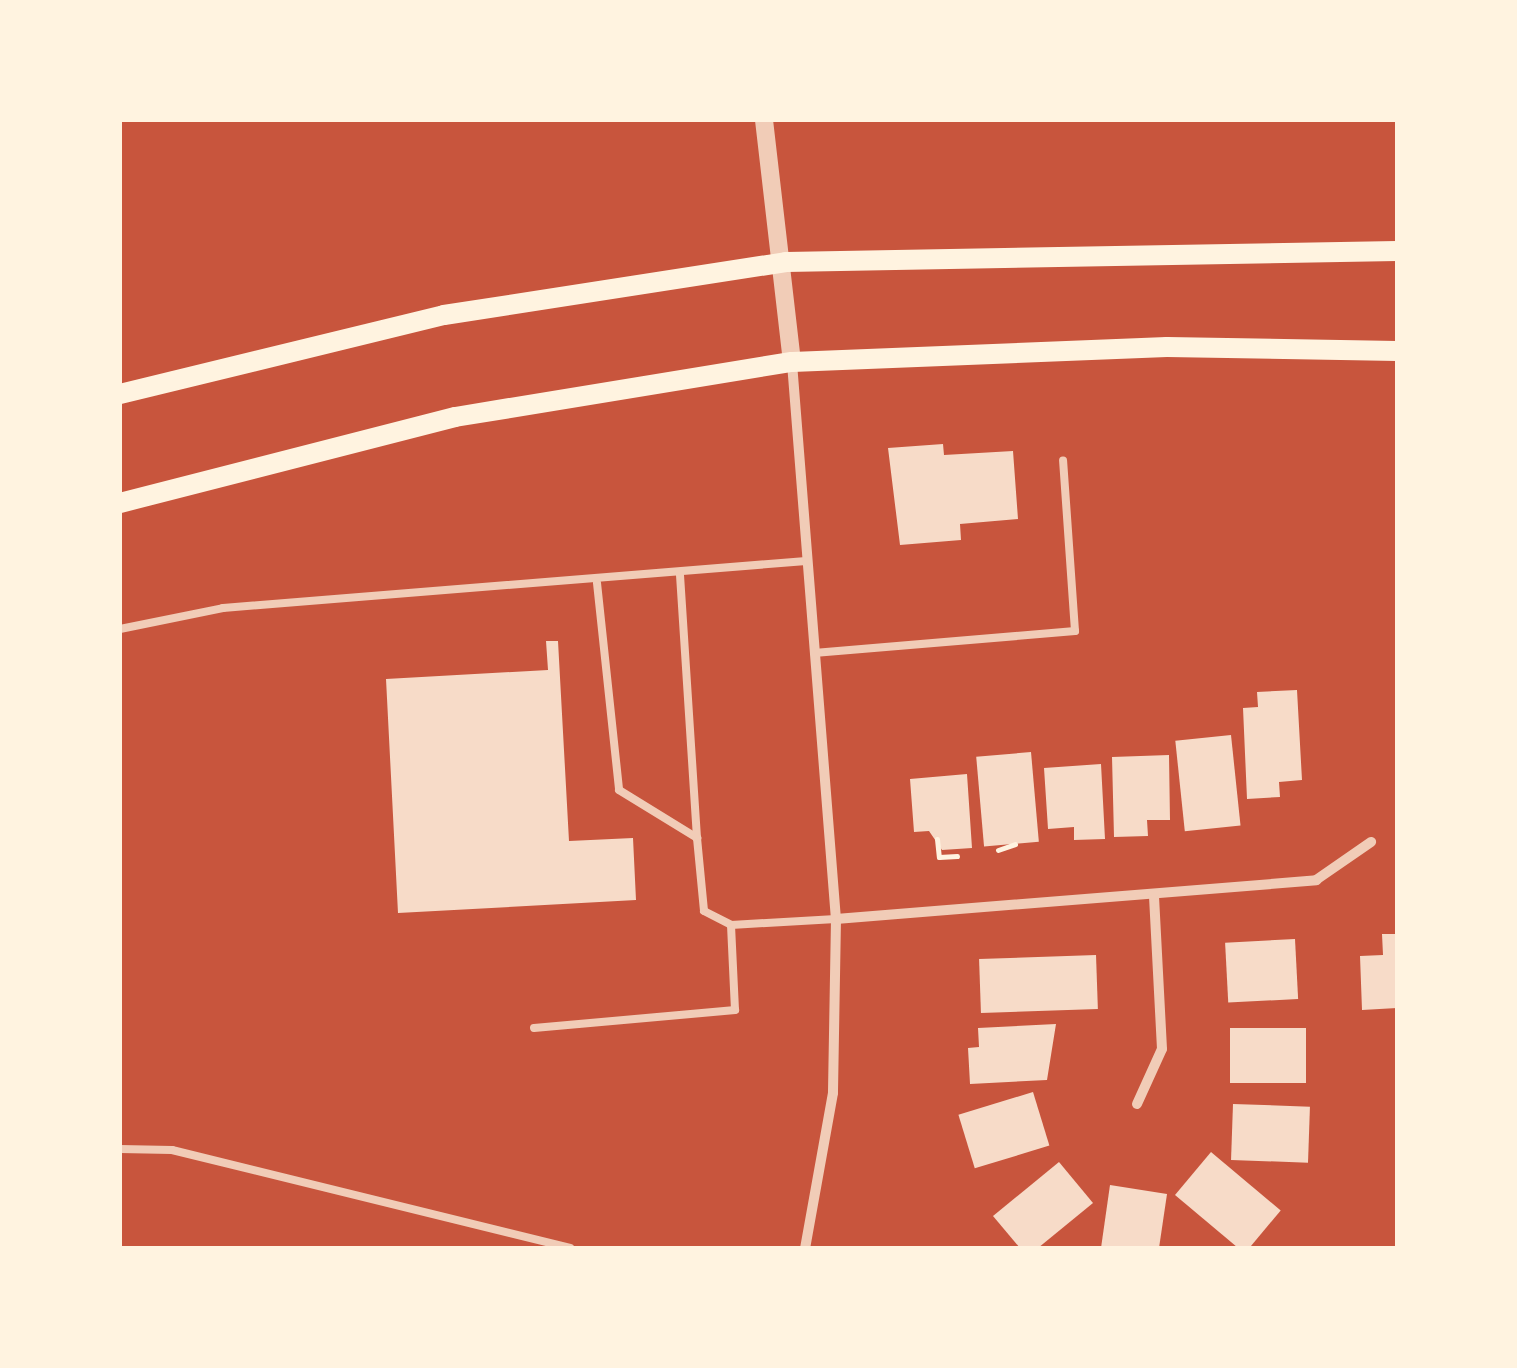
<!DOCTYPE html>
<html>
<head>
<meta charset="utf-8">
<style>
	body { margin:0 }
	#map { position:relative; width:1517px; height:1368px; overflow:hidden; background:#c8553d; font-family:Helvetica,sans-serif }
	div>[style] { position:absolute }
	.building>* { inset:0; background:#f7dbc8; transform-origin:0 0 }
	.path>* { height:5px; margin:-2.5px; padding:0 2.5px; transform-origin:2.5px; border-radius:2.5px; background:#fff3e0 }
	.service>* { height:8px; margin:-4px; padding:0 4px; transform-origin:4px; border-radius:4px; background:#f1ccb7 }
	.minor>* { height:10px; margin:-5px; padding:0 5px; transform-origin:5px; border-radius:5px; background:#f1ccb7 }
	.tertiary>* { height:18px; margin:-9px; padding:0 9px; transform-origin:9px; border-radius:9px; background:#f1ccb7 }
	.secondary>* { height:20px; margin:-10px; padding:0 10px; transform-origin:10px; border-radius:10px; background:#fff3e0 }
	span { translate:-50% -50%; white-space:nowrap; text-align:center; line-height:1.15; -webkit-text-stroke:8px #fff3e0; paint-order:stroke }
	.frame { position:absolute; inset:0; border:122px solid #fff3e0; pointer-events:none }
</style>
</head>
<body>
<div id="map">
	<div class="building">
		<i style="clip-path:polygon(943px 444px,944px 455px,1013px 451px,1018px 519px,960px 524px,961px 540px,900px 545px,888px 448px)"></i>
		<i style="clip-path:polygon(546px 641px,558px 641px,569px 841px,633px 838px,636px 900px,398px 913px,386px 679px,548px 670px)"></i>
		<i style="clip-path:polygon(1297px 690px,1302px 780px,1279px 782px,1280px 797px,1247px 799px,1243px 708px,1258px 707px,1257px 692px)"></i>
		<i style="left:1231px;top:735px;width:91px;height:56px;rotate:84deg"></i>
		<i style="left:1031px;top:752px;width:90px;height:55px;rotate:85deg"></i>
		<i style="clip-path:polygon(1169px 755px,1170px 820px,1147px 820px,1148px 836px,1114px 837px,1112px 757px)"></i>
		<i style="clip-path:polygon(1101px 764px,1105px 839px,1074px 840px,1074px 827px,1048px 829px,1044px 768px)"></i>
		<i style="clip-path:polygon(967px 774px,972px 848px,942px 850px,929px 831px,914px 832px,910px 779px)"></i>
		<i style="clip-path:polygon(1382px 934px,1397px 934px,1397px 1008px,1362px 1010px,1360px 956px,1383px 955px)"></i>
		<i style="left:1295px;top:939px;width:60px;height:70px;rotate:87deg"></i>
		<i style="left:1096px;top:955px;width:54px;height:117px;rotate:88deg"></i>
		<i style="clip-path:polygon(1056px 1024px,1047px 1080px,970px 1084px,968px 1048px,979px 1047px,978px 1028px)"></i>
		<i style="left:1306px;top:1028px;width:55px;height:76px;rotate:90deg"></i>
		<i style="left:1033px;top:1092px;width:56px;height:78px;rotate:73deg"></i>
		<i style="left:1233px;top:1104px;width:77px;height:56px;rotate:2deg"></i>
		<i style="left:1211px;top:1152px;width:91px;height:56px;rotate:40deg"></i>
		<i style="clip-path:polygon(1059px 1162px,1093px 1203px,1038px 1248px,1020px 1248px,993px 1216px)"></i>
		<i style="clip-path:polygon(1110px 1185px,1167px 1194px,1159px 1248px,1101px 1248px)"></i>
	</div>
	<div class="path">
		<i style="left:937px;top:839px;width:18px;rotate:84deg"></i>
		<i style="left:939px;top:857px;width:18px;rotate:-3deg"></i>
		<i style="left:998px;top:850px;width:18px;rotate:-19deg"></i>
	</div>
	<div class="service">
		<i style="left:680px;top:575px;width:264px;rotate:86.3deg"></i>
		<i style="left:597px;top:583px;width:208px;rotate:83.9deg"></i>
		<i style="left:619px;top:790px;width:92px;rotate:31.6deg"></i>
		<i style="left:697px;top:838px;width:73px;rotate:84.5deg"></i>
		<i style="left:704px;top:911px;width:30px;rotate:27deg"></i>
		<i style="left:731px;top:925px;width:105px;rotate:-3.3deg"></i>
		<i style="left:120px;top:629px;width:105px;rotate:-11.5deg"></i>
		<i style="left:223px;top:608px;width:585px;rotate:-4.61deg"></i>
		<i style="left:814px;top:653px;width:262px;rotate:-4.8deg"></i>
		<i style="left:1075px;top:631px;width:171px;rotate:-94deg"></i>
		<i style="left:534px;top:1028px;width:202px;rotate:-5.1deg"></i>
		<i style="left:735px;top:1010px;width:85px;rotate:-92.7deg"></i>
		<i style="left:120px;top:1149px;width:52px;rotate:1.1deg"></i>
		<i style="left:172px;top:1150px;width:410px;rotate:13.8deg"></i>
	</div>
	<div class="minor">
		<i style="left:792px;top:363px;width:558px;rotate:85.48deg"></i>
		<i style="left:836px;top:919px;width:174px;rotate:91deg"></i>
		<i style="left:833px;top:1093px;width:158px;rotate:100.2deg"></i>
		<i style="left:836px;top:919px;width:482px;rotate:-4.6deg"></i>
		<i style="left:1316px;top:880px;width:67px;rotate:-34.6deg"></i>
		<i style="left:1137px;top:1104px;width:60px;rotate:-65.6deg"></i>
		<i style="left:1162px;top:1049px;width:155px;rotate:-93deg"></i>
	</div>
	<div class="tertiary">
		<i style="left:764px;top:120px;width:244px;rotate:83.4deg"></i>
	</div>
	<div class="secondary">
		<i style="left:120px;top:394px;width:333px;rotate:-13.7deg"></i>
		<i style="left:444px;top:315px;width:346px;rotate:-8.8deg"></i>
		<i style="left:786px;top:262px;width:611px;rotate:-1.03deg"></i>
		<i style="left:120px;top:503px;width:346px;rotate:-14.4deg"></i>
		<i style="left:455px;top:417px;width:341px;rotate:-9.3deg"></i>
		<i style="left:792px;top:362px;width:375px;rotate:-2.3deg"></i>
		<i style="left:1167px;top:347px;width:230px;rotate:1deg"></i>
	</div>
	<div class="frame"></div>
</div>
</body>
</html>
